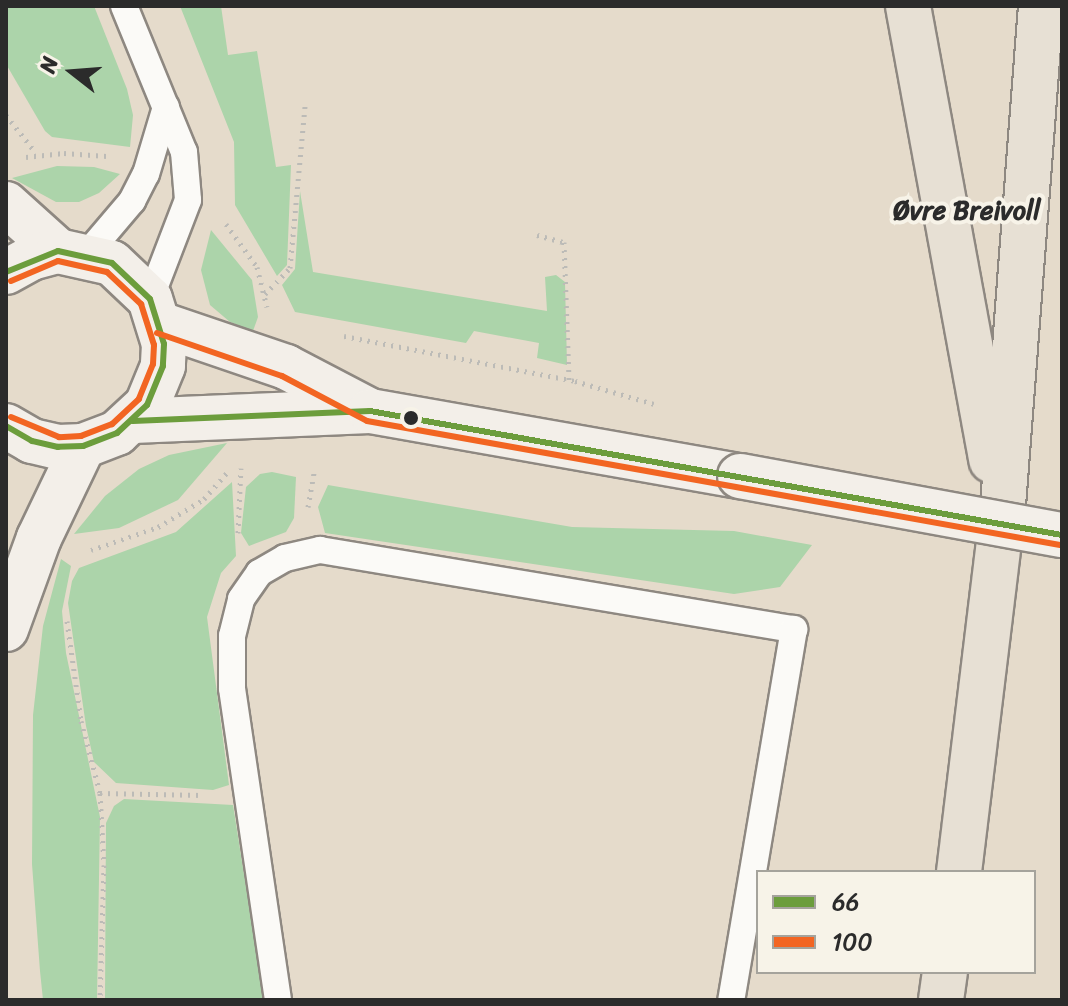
<!DOCTYPE html>
<html>
<head>
<meta charset="utf-8">
<style>
	body { margin:0 }
	#map { position:relative; width:1068px; height:1006px; overflow:hidden; background:#e5dbcb; font-family:Sriracha,sans-serif }
	div>[style] { position:absolute }
	.green>* { inset:0; background:#acd4aa }
	.path>* { height:5px; margin-top:-2.5px; transform-origin:0; background:repeating-linear-gradient(90deg,#bcbbb7 0 2px,transparent 0 8px) }
	.roads { filter:drop-shadow(2px 0 #8e8881) drop-shadow(-2px 0 #8e8881) drop-shadow(0 2px #8e8881) drop-shadow(0 -2px #8e8881) }
	.lane>* { height:26px; margin:-13px; padding:0 13px; transform-origin:13px; border-radius:13px; background:#fbfaf7 }
	.secondary>* { height:44px; margin:-22px; padding:0 22px; transform-origin:22px; border-radius:22px; background:#f3efe9 }
	.highway>* { height:44px; margin:-22px; padding:0 22px; transform-origin:22px; border-radius:22px; background:#e7e0d4 }
	.bridges { filter:drop-shadow(2px 0 #8e8881) drop-shadow(-2px 0 #8e8881) drop-shadow(0 2px #8e8881) drop-shadow(0 -2px #8e8881) }
	.secondary-bridge>* { height:44px; margin:-22px; padding:0 22px; transform-origin:22px; border-radius:22px; background:#f3efe9 }
	.bus-1>* { height:6px; margin:-3px; padding:0 3px; transform-origin:3px; border-radius:3px; background:#6c9d3c }
	.bus-2>* { height:6px; margin:-3px; padding:0 3px; transform-origin:3px; border-radius:3px; background:#f26522 }
	.dots>* { width:22px; height:22px; translate:-50% -50%; box-sizing:border-box; border:4px solid #f7f3e8; border-radius:50% }
	span { translate:-50% -50%; white-space:nowrap; text-align:center; line-height:1.15; -webkit-text-stroke:8px #f7f3e8; paint-order:stroke }
	.neighbourhood-label { font-size:26px; color:#2b2b2b; font-weight:700 }
	.frame { position:absolute; inset:0; border:8px solid #2b2b2b; pointer-events:none }
	.legend { position:absolute; left:756px; top:870px; width:280px; height:104px; box-sizing:border-box; background:#f7f3e8; border:2px solid #a5a39c; margin:0; padding:10px 14px; list-style:none; font-size:24px; color:#2b2b2b }
	.legend li { display:flex; align-items:center; gap:16px; height:40px }
	.legend b { width:40px; border:2px solid #a5a39c }
	.north { position:absolute; left:32px; top:32px; width:80px; height:80px; -webkit-text-stroke:6px #f7f3e8; paint-order:stroke; rotate:287deg; font-size:22px; font-weight:700; line-height:32px; text-align:center; color:#2b2b2b }
	.north::after { content:''; display:block; margin:auto; width:28px; height:36px; background:#2b2b2b; clip-path:polygon(50% 0,100% 100%,50% 72%,0 100%) }
</style>
</head>
<body>
<div id="map">
	<div class="green">
		<i style="clip-path:polygon(6px 6px,94px 6px,127px 89px,133px 115px,130px 147px,52px 137px,45px 131px,6px 64px)"></i>
		<i style="clip-path:polygon(180px 6px,221px 6px,228px 55px,257px 51px,276px 167px,291px 165px,287px 265px,277px 276px,235px 205px,234px 142px)"></i>
		<i style="clip-path:polygon(57px 166px,94px 167px,120px 174px,99px 193px,79px 202px,56px 202px,12px 178px)"></i>
		<i style="clip-path:polygon(300px 191px,313px 272px,547px 311px,545px 277px,556px 275px,565px 282px,567px 365px,537px 358px,539px 343px,474px 331px,466px 343px,295px 312px,282px 285px,295px 269px)"></i>
		<i style="clip-path:polygon(211px 230px,252px 280px,258px 317px,253px 331px,230px 322px,210px 305px,201px 270px)"></i>
		<i style="clip-path:polygon(227px 443px,178px 500px,119px 528px,74px 534px,105px 496px,139px 469px,169px 455px)"></i>
		<i style="clip-path:polygon(272px 472px,296px 477px,294px 518px,286px 532px,249px 546px,241px 533px,246px 487px,260px 474px)"></i>
		<i style="clip-path:polygon(232px 482px,236px 556px,221px 573px,207px 617px,229px 785px,213px 790px,116px 783px,94px 762px,86px 726px,68px 603px,72px 581px,79px 568px,176px 532px)"></i>
		<i style="clip-path:polygon(328px 485px,572px 527px,734px 531px,812px 545px,780px 587px,734px 594px,325px 533px,318px 507px)"></i>
		<i style="clip-path:polygon(61px 559px,71px 566px,62px 611px,66px 653px,100px 817px,97px 1000px,43px 1000px,40px 971px,32px 864px,33px 715px,43px 626px)"></i>
		<i style="clip-path:polygon(124px 799px,233px 805px,264px 1000px,105px 1000px,106px 823px,114px 806px)"></i>
	</div>
	<div class="path">
		<i style="left:6px;top:115px;width:48px;rotate:51.7deg"></i>
		<i style="left:26px;top:157px;width:38px;rotate:-6deg"></i>
		<i style="left:64px;top:153px;width:43px;rotate:4deg"></i>
		<i style="left:226px;top:224px;width:53px;rotate:54.2deg"></i>
		<i style="left:257px;top:267px;width:41px;rotate:76deg"></i>
		<i style="left:537px;top:235px;width:28px;rotate:15deg"></i>
		<i style="left:564px;top:242px;width:138px;rotate:87.9deg"></i>
		<i style="left:265px;top:294px;width:36px;rotate:-46deg"></i>
		<i style="left:290px;top:268px;width:163px;rotate:-84.7deg"></i>
		<i style="left:344px;top:336px;width:235px;rotate:11deg"></i>
		<i style="left:575px;top:381px;width:82px;rotate:16.2deg"></i>
		<i style="left:308px;top:507px;width:39px;rotate:-80deg"></i>
		<i style="left:238px;top:533px;width:65px;rotate:-87.4deg"></i>
		<i style="left:91px;top:550px;width:71px;rotate:-18.9deg"></i>
		<i style="left:158px;top:527px;width:54px;rotate:-31.3deg"></i>
		<i style="left:204px;top:499px;width:37px;rotate:-49deg"></i>
		<i style="left:67px;top:621px;width:101px;rotate:82deg"></i>
		<i style="left:81px;top:721px;width:74px;rotate:75.2deg"></i>
		<i style="left:100px;top:793px;width:72px;rotate:86.8deg"></i>
		<i style="left:104px;top:865px;width:135px;rotate:91.7deg"></i>
		<i style="left:100px;top:793px;width:103px;rotate:1.1deg"></i>
	</div>
	<div class="roads">
		<div class="lane">
			<i style="left:124px;top:6px;width:158px;rotate:67.7deg"></i>
			<i style="left:184px;top:152px;width:48px;rotate:85.2deg"></i>
			<i style="left:188px;top:200px;width:106px;rotate:111deg"></i>
			<i style="left:87px;top:254px;width:70px;rotate:-49.7deg"></i>
			<i style="left:132px;top:201px;width:30px;rotate:-63deg"></i>
			<i style="left:146px;top:174px;width:70px;rotate:-73.4deg"></i>
			<i style="left:278px;top:1000px;width:315px;rotate:-98.4deg"></i>
			<i style="left:232px;top:688px;width:52px;rotate:-90deg"></i>
			<i style="left:232px;top:636px;width:38px;rotate:-76deg"></i>
			<i style="left:241px;top:599px;width:32px;rotate:-55deg"></i>
			<i style="left:259px;top:573px;width:30px;rotate:-30deg"></i>
			<i style="left:285px;top:558px;width:36px;rotate:-13deg"></i>
			<i style="left:320px;top:550px;width:481px;rotate:9.5deg"></i>
			<i style="left:794px;top:629px;width:376px;rotate:99.6deg"></i>
		</div>
		<div class="secondary">
			<i style="left:6px;top:204px;width:70px;rotate:42.1deg"></i>
			<i style="left:6px;top:272px;width:29px;rotate:-29deg"></i>
			<i style="left:31px;top:258px;width:28px;rotate:-15deg"></i>
			<i style="left:58px;top:251px;width:55px;rotate:12.5deg"></i>
			<i style="left:112px;top:263px;width:52px;rotate:43.5deg"></i>
			<i style="left:150px;top:299px;width:47px;rotate:72.7deg"></i>
			<i style="left:164px;top:344px;width:22px;rotate:93deg"></i>
			<i style="left:163px;top:366px;width:42px;rotate:112.3deg"></i>
			<i style="left:147px;top:405px;width:41px;rotate:137deg"></i>
			<i style="left:117px;top:433px;width:36px;rotate:159deg"></i>
			<i style="left:83px;top:446px;width:25px;rotate:178deg"></i>
			<i style="left:58px;top:447px;width:27px;rotate:-167deg"></i>
			<i style="left:32px;top:441px;width:30px;rotate:-150deg"></i>
			<i style="left:160px;top:324px;width:133px;rotate:18.8deg"></i>
			<i style="left:286px;top:367px;width:95px;rotate:27.6deg"></i>
			<i style="left:133px;top:421px;width:237px;rotate:-2.4deg"></i>
			<i style="left:370px;top:411px;width:376px;rotate:10deg"></i>
			<i style="left:6px;top:629px;width:97px;rotate:-70.1deg"></i>
			<i style="left:39px;top:538px;width:102px;rotate:-64.4deg"></i>
		</div>
		<div class="highway">
			<i style="left:908px;top:6px;width:462px;rotate:79.6deg"></i>
			<i style="left:959px;top:872px;width:357px;rotate:-83.1deg"></i>
			<i style="left:1002px;top:518px;width:513px;rotate:-85.64deg"></i>
			<i style="left:941px;top:1000px;width:28px;rotate:-82deg"></i>
		</div>
	</div>
	<div class="bridges">
		<div class="secondary-bridge">
			<i style="left:740px;top:476px;width:327px;rotate:10.4deg"></i>
		</div>
	</div>
	<div class="bus-1">
		<i style="left:6px;top:272px;width:56px;rotate:-22deg"></i>
		<i style="left:58px;top:251px;width:55px;rotate:12.5deg"></i>
		<i style="left:112px;top:263px;width:52px;rotate:43.5deg"></i>
		<i style="left:150px;top:299px;width:47px;rotate:72.7deg"></i>
		<i style="left:164px;top:344px;width:22px;rotate:93deg"></i>
		<i style="left:163px;top:366px;width:42px;rotate:112.3deg"></i>
		<i style="left:147px;top:405px;width:41px;rotate:137deg"></i>
		<i style="left:117px;top:433px;width:36px;rotate:159deg"></i>
		<i style="left:83px;top:446px;width:25px;rotate:178deg"></i>
		<i style="left:58px;top:447px;width:27px;rotate:-167deg"></i>
		<i style="left:32px;top:441px;width:30px;rotate:-150deg"></i>
		<i style="left:133px;top:421px;width:237px;rotate:-2.4deg"></i>
		<i style="left:370px;top:411px;width:703px;rotate:10.16deg"></i>
	</div>
	<div class="bus-2">
		<i style="left:11px;top:281px;width:51px;rotate:-23.1deg"></i>
		<i style="left:58px;top:261px;width:50px;rotate:12.7deg"></i>
		<i style="left:107px;top:272px;width:47px;rotate:43.3deg"></i>
		<i style="left:141px;top:304px;width:43px;rotate:72.4deg"></i>
		<i style="left:154px;top:345px;width:19px;rotate:93deg"></i>
		<i style="left:153px;top:364px;width:38px;rotate:112deg"></i>
		<i style="left:139px;top:399px;width:37px;rotate:137deg"></i>
		<i style="left:112px;top:424px;width:33px;rotate:159deg"></i>
		<i style="left:81px;top:436px;width:22px;rotate:177deg"></i>
		<i style="left:59px;top:437px;width:52px;rotate:-157.4deg"></i>
		<i style="left:157px;top:333px;width:132px;rotate:19deg"></i>
		<i style="left:282px;top:376px;width:96px;rotate:27.9deg"></i>
		<i style="left:367px;top:421px;width:704px;rotate:10.14deg"></i>
	</div>
	<div class="dots">
		<i style="left:411px;top:418px;background:#2b2b2b"></i>
	</div>
	<div class="neighbourhood-label">
		<span style="left:967px;top:211px">Øvre Breivoll</span>
	</div>
	<div class="frame"></div>
	<ul class="legend">
	<li><b style="height:10px;background:#6c9d3c"></b>66</li>
	<li><b style="height:10px;background:#f26522"></b>100</li>
	</ul>
	<div class="north">N</div>
</div>
</body>
</html>
